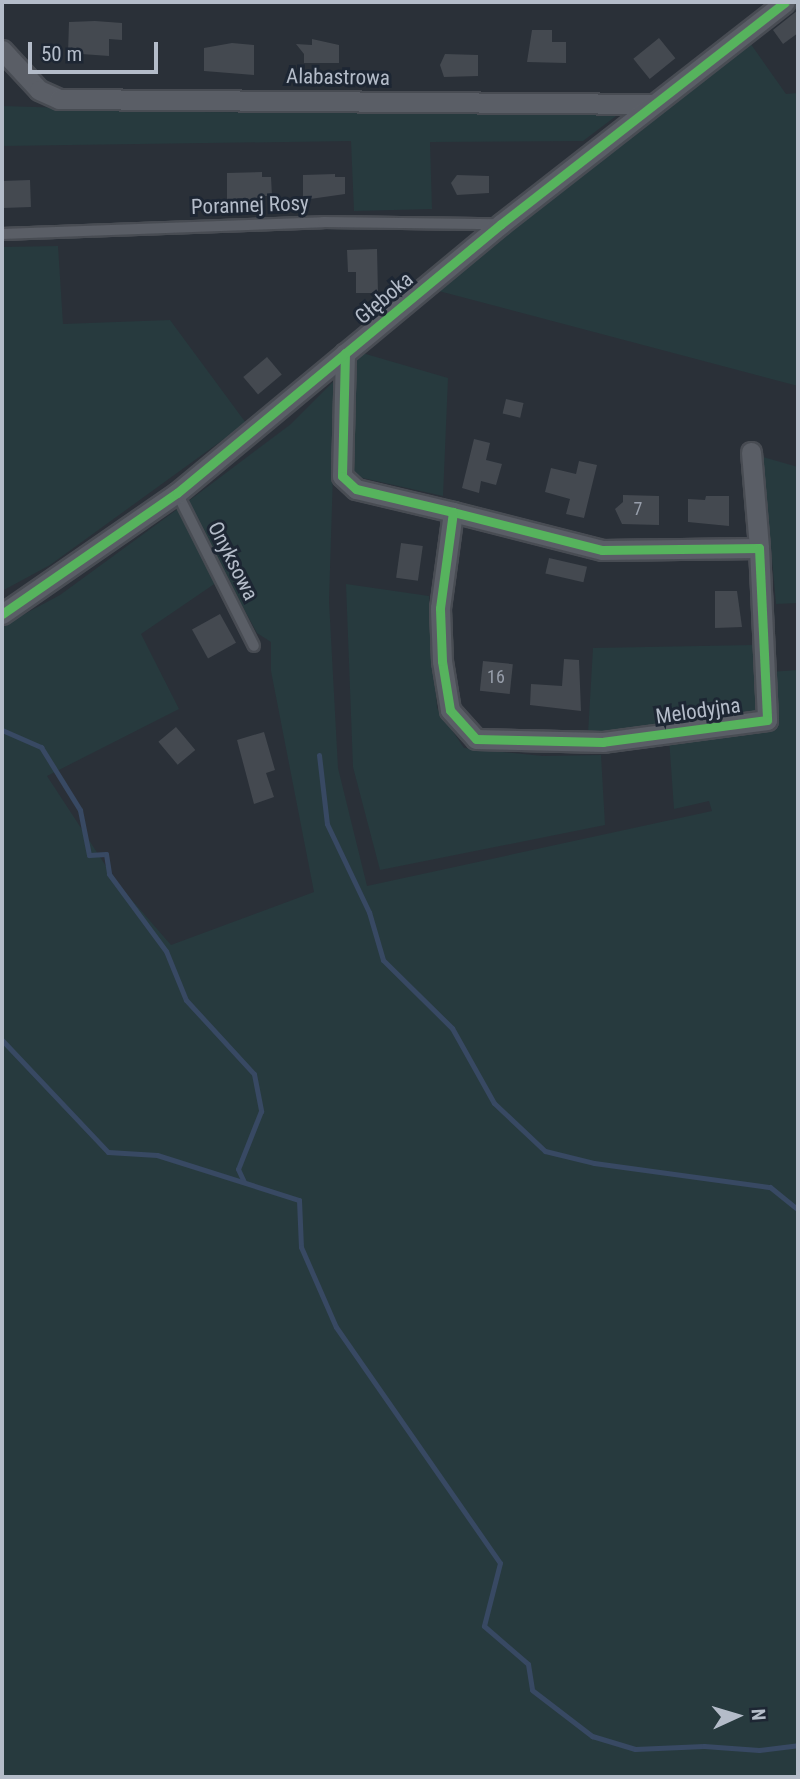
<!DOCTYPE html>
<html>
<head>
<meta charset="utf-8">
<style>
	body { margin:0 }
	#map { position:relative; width:800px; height:1779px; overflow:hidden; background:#2a3038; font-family:"Roboto Condensed",sans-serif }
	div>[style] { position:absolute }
	.green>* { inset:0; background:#273a3e }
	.stream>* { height:5px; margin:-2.5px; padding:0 2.5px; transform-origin:2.5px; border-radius:2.5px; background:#384963 }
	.building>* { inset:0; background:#444950; transform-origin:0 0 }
	.roads { filter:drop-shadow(2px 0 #484c53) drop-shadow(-2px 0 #484c53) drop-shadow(0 2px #484c53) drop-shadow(0 -2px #484c53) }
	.service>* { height:10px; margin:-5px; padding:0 5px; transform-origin:5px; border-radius:5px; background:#5a5e66 }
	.minor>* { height:19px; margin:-9.5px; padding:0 9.5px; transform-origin:9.5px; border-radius:9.5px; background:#5a5e66 }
	.cycleway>* { height:9px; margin:-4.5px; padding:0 4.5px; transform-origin:4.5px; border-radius:4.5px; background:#56b35d }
	span { translate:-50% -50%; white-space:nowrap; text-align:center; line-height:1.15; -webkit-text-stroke:6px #1d2633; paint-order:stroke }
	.number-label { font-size:18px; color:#989fab }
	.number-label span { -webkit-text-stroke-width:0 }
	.street-label { font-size:21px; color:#b4bcc9 }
	.frame { position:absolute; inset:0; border:4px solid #b4bcc9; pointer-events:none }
	.north { position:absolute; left:702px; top:1681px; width:70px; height:70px; -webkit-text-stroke:5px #1d2633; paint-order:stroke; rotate:86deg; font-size:19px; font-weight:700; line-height:28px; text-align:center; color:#b4bcc9 }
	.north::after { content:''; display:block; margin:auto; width:24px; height:32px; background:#b4bcc9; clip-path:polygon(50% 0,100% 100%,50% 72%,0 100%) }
	.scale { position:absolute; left:28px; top:42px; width:130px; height:32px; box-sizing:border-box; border:4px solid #b4bcc9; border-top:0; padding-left:9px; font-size:21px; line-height:24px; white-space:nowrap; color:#b4bcc9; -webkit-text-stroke:5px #1d2633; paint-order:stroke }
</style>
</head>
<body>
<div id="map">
	<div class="green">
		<i style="clip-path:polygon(748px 40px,786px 94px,798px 93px,798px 386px,435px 290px)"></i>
		<i style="clip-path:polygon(2px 106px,197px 112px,620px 113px,583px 141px,430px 142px,432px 209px,354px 211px,351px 141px,2px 146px)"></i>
		<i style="clip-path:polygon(58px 246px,63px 324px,170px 320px,246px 423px,50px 565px,2px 591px,2px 247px)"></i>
		<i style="clip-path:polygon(359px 352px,448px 378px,443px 496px,358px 477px,350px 469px,355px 357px)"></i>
		<i style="clip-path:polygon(evenodd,336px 379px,329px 601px,338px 768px,367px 886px,712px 811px,709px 801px,674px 809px,668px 724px,588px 734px,593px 648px,754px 645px,754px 673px,798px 670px,798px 1777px,2px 1777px,2px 626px,60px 595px,194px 497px,291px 424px,336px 379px,226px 576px,257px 633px,271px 642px,271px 671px,314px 892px,171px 945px,117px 883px,47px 776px,179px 709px,141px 634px,226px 576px)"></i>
		<i style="clip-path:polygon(763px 457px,798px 467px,798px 603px,776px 604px)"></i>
		<i style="clip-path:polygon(346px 584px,429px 596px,437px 708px,464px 748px,543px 756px,601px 755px,605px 825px,380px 870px,353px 767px)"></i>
	</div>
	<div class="stream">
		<i style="left:2px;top:730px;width:43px;rotate:23.6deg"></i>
		<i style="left:41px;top:747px;width:74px;rotate:58.2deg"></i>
		<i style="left:80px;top:810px;width:46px;rotate:78.7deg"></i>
		<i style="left:89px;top:855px;width:17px;rotate:-3deg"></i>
		<i style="left:106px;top:854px;width:20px;rotate:81deg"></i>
		<i style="left:109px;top:874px;width:96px;rotate:53.5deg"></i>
		<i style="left:166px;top:951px;width:53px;rotate:67.8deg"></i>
		<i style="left:186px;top:1000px;width:100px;rotate:47.4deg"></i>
		<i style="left:254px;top:1074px;width:38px;rotate:79deg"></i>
		<i style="left:261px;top:1111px;width:62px;rotate:111.6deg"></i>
		<i style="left:238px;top:1169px;width:14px;rotate:65deg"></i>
		<i style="left:319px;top:755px;width:69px;rotate:83.4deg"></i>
		<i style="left:327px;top:824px;width:98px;rotate:64.5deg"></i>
		<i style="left:369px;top:912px;width:50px;rotate:73.7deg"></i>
		<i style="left:383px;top:960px;width:97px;rotate:44.6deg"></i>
		<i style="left:452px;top:1028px;width:86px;rotate:60.8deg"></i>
		<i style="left:494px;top:1103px;width:70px;rotate:43.3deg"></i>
		<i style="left:545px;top:1151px;width:50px;rotate:13.8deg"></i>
		<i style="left:594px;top:1163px;width:178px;rotate:7.8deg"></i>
		<i style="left:770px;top:1187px;width:36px;rotate:39deg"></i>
		<i style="left:2px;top:1040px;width:154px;rotate:46.6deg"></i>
		<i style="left:108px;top:1152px;width:49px;rotate:3.5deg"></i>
		<i style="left:157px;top:1155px;width:149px;rotate:17.6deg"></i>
		<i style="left:299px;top:1200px;width:47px;rotate:87.6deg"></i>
		<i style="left:301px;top:1247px;width:87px;rotate:66.4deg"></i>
		<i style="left:336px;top:1327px;width:287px;rotate:55.2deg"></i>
		<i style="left:500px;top:1563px;width:65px;rotate:104.3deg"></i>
		<i style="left:484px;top:1626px;width:58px;rotate:40.8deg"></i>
		<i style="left:528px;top:1664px;width:26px;rotate:81deg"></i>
		<i style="left:532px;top:1690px;width:76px;rotate:37.5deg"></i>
		<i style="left:592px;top:1736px;width:45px;rotate:16.8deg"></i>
		<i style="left:635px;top:1749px;width:69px;rotate:-2.5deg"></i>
		<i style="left:704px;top:1746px;width:55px;rotate:4.2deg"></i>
		<i style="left:759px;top:1750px;width:39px;rotate:-7deg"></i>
	</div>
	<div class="building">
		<i style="clip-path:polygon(798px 10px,798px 33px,783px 44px,773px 30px)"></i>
		<i style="clip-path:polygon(95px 21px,122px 23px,122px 40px,109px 39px,109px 56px,68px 53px,69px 22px)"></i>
		<i style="clip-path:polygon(532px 30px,552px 30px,552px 42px,566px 42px,566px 63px,527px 62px)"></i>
		<i style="left:659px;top:38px;width:26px;height:33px;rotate:51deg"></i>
		<i style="clip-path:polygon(312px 39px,339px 45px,339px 63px,304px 63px,304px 54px,296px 44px,312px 45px)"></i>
		<i style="clip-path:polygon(232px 43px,254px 45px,254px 75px,204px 71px,204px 48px)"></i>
		<i style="clip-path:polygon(445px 54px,478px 55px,478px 76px,444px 77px,440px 65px)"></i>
		<i style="clip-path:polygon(262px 172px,262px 177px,271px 177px,272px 196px,263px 196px,263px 201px,227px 202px,227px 173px)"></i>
		<i style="clip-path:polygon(335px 174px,335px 177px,345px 177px,345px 194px,303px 200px,303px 175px)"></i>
		<i style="clip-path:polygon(457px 175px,489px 176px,489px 193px,457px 195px,451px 183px)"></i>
		<i style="left:30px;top:180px;width:27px;height:28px;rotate:88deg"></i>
		<i style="clip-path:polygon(377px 249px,378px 293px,356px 293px,356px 272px,348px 272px,347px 250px)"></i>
		<i style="left:267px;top:357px;width:23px;height:31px;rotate:50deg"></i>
		<i style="left:506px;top:399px;width:18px;height:15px;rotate:13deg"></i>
		<i style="clip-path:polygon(474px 439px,490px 443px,486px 460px,502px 464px,496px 485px,481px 481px,479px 493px,462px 488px)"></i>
		<i style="clip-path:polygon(579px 461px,597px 465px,584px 518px,566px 514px,570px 499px,545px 492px,551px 468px,576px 474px)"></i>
		<i style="clip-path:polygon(623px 495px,659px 496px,659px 525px,622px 524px,615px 509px,623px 502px)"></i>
		<i style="clip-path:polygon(706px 496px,729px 496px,729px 526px,688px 522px,688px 499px,705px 500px)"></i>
		<i style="left:401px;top:543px;width:22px;height:35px;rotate:8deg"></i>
		<i style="left:549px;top:558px;width:39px;height:16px;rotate:13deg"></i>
		<i style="clip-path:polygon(715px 591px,737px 591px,742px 627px,715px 628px)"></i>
		<i style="left:220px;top:614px;width:33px;height:32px;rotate:61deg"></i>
		<i style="clip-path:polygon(564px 659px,579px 660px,581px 711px,530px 705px,531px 684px,562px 686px)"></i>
		<i style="left:483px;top:661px;width:30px;height:30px;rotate:6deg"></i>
		<i style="left:176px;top:727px;width:30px;height:23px;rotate:50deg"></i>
		<i style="clip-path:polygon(264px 732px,275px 770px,266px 773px,274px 797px,254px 804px,237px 740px)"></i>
	</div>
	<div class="roads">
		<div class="service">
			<i style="left:2px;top:234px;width:321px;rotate:-2.1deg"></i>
			<i style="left:323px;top:222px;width:175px;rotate:0.7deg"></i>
			<i style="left:177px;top:493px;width:171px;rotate:63.3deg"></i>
		</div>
		<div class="minor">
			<i style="left:2px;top:50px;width:54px;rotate:47.2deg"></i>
			<i style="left:39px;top:90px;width:22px;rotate:24deg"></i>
			<i style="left:59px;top:99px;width:592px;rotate:0.48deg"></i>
			<i style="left:345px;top:353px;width:123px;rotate:91.4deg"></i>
			<i style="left:342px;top:476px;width:19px;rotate:43deg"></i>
			<i style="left:356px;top:489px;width:100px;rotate:13.3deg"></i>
			<i style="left:453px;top:512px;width:154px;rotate:14.3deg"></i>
			<i style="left:602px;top:550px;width:157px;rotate:-0.7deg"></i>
			<i style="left:759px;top:548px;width:172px;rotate:87.3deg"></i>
			<i style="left:767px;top:720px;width:165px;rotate:172.4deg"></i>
			<i style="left:603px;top:742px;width:127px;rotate:-178.6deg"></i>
			<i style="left:476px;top:739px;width:39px;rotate:-132deg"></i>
			<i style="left:450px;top:710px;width:50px;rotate:-99.3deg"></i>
			<i style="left:442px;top:661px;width:53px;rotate:-92.2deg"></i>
			<i style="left:440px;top:608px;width:97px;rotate:-82.3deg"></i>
			<i style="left:751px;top:452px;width:96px;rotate:85.2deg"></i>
			<i style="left:2px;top:614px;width:213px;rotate:-34.7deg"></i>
			<i style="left:177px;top:493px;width:421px;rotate:-39.7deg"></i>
			<i style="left:501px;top:224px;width:360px;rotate:-38deg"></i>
		</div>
	</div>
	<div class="cycleway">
		<i style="left:345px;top:353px;width:123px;rotate:91.4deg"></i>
		<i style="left:342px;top:476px;width:19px;rotate:43deg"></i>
		<i style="left:356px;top:489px;width:100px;rotate:13.3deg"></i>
		<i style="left:453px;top:512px;width:154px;rotate:14.3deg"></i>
		<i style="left:602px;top:550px;width:157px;rotate:-0.7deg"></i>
		<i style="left:759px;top:548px;width:172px;rotate:87.3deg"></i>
		<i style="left:767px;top:720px;width:165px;rotate:172.4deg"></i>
		<i style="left:603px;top:742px;width:127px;rotate:-178.6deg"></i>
		<i style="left:476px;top:739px;width:39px;rotate:-132deg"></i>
		<i style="left:450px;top:710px;width:50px;rotate:-99.3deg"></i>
		<i style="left:442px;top:661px;width:53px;rotate:-92.2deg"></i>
		<i style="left:440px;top:608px;width:97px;rotate:-82.3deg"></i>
		<i style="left:2px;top:614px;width:213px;rotate:-34.7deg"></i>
		<i style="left:177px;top:493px;width:421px;rotate:-39.7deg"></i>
		<i style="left:501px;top:224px;width:360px;rotate:-38deg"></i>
	</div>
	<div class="number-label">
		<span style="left:638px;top:509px">7</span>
		<span style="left:496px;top:677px">16</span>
	</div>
	<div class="street-label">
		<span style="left:338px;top:77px;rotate:1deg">Alabastrowa</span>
		<span style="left:250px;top:205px;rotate:-2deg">Porannej Rosy</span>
		<span style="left:384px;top:298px;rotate:-40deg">Głęboka</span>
		<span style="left:233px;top:561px;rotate:63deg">Onyksowa</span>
		<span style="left:698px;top:711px;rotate:-8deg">Melodyjna</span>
	</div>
	<div class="frame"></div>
	<div class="north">N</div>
	<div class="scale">50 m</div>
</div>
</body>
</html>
